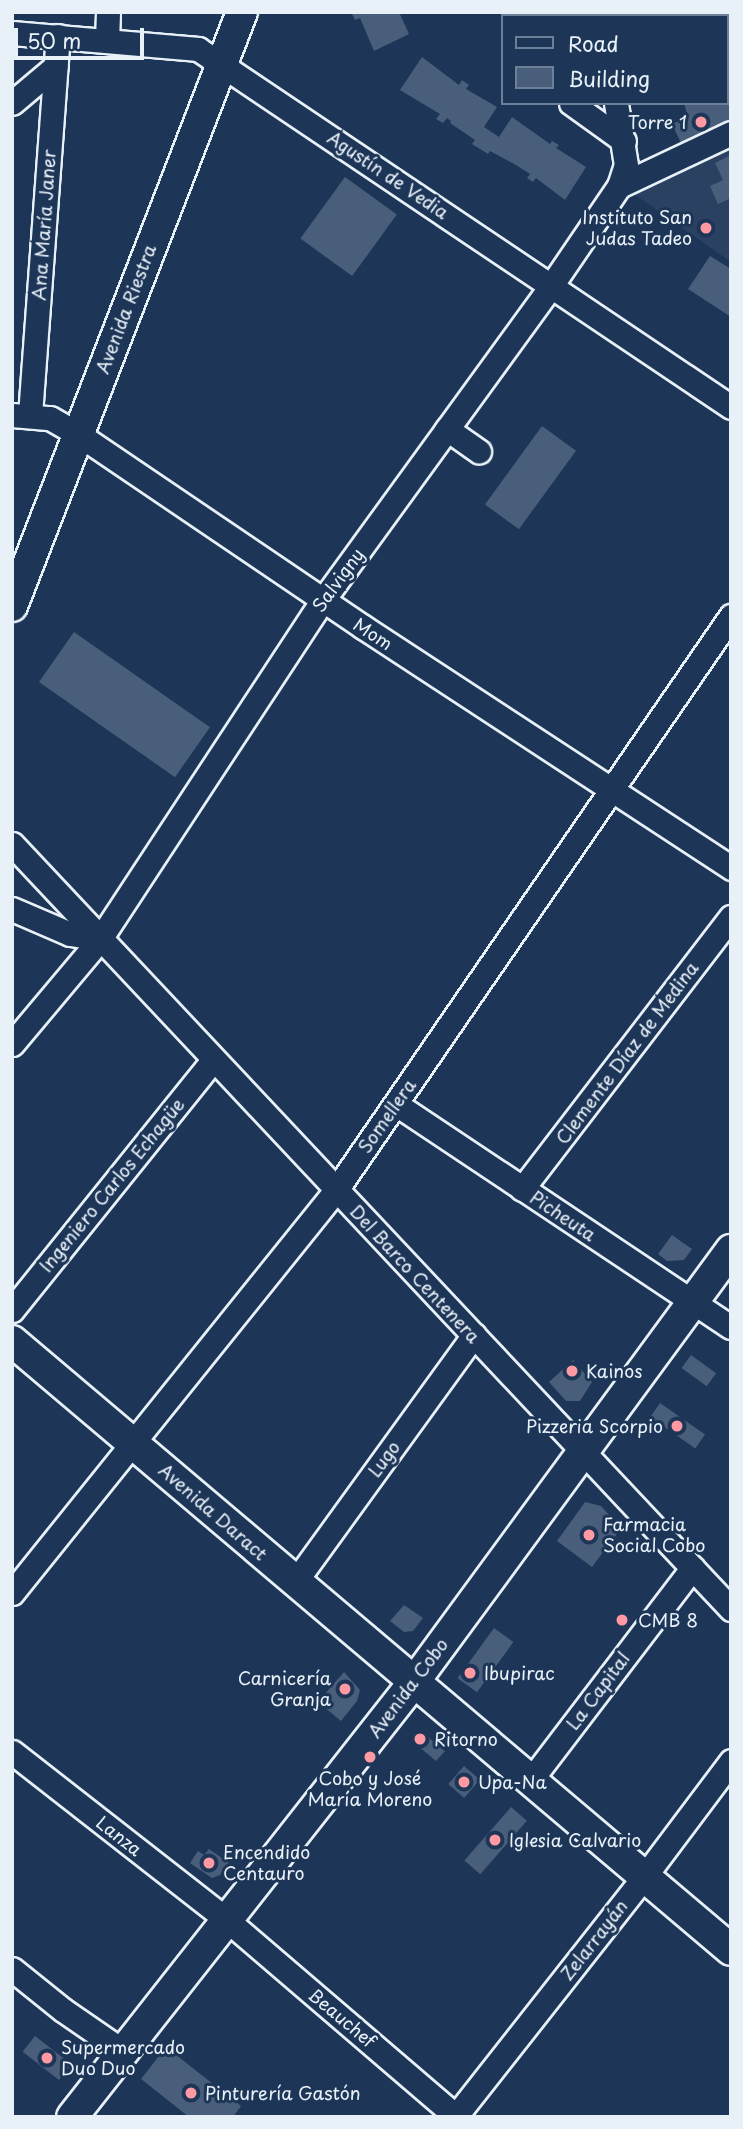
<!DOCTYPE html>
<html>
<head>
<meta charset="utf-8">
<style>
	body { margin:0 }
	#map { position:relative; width:743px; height:2129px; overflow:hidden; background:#1d3557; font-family:"Playpen Sans",sans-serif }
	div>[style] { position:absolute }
	.built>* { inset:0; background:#2a4162 }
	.building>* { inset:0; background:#495e7a; transform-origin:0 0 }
	.roads { filter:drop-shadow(2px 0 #e8f1f8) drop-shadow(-2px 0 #e8f1f8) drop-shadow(0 2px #e8f1f8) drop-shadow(0 -2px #e8f1f8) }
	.minor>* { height:23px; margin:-11.5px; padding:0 11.5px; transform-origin:11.5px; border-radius:11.5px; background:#1d3557 }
	.major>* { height:30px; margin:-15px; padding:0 15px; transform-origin:15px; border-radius:15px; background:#1d3557 }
	.dots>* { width:19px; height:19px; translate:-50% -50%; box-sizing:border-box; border:4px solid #1d3557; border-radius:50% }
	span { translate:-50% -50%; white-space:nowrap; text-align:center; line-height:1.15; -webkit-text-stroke:6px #1d3557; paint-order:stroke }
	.poi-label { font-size:18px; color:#e8f1f8 }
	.right { translate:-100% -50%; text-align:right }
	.left { translate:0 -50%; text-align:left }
	.street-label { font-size:18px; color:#e8f1f8 }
	.frame { position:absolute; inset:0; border:14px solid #e8f1f8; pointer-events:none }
	.legend { position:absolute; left:501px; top:14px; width:228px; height:91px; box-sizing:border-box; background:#1d3557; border:2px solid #6e8097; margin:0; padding:9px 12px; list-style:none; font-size:21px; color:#e8f1f8 }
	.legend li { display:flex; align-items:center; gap:14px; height:35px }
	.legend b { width:35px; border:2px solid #6e8097 }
	.scale { position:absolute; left:14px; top:28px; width:130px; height:32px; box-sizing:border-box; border:4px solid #e8f1f8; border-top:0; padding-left:9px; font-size:21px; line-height:24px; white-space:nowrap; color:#e8f1f8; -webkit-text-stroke:5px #1d3557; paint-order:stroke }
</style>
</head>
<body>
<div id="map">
	<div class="built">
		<i style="clip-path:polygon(731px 144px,731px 262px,634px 194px,639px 187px)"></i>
	</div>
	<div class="building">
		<i style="clip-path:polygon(399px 12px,409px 34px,374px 51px,360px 18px,355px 20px,352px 14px)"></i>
		<i style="clip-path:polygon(422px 57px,459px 85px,462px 80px,469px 85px,466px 89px,497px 107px,484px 127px,499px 137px,512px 117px,550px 144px,552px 141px,559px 145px,556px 148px,586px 167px,565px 200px,536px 178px,533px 182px,527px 178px,530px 174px,516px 165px,490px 151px,488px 154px,472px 144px,475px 140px,450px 123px,451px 121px,447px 118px,443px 123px,436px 119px,440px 114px,400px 90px)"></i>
		<i style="clip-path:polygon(731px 97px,731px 119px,681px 143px,672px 124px,688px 117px,684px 103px,727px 103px)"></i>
		<i style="clip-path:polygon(731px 155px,731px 198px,718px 204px,710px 186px,723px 180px,715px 163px)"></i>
		<i style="left:345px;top:177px;width:64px;height:76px;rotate:36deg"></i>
		<i style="clip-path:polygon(710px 256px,731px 269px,731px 317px,688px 289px)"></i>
		<i style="left:542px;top:426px;width:42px;height:97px;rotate:36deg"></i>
		<i style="left:74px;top:632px;width:166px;height:61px;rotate:35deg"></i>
		<i style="clip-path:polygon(672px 1235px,692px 1249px,684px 1260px,667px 1261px,658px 1254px)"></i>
		<i style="left:691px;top:1355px;width:31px;height:16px;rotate:36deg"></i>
		<i style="clip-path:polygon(573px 1360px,592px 1382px,580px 1401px,566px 1401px,549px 1382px)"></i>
		<i style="left:660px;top:1403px;width:55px;height:17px;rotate:35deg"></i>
		<i style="clip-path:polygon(585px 1502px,601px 1506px,621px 1528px,592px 1567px,557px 1541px)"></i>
		<i style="clip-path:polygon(404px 1605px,423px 1618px,413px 1631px,404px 1632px,390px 1621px)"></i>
		<i style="left:494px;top:1628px;width:24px;height:62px;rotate:36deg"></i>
		<i style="clip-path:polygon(344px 1672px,360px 1690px,357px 1701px,341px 1721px,318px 1702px)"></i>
		<i style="clip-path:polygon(418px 1734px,424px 1734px,445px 1751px,436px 1761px,412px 1741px)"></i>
		<i style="left:464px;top:1766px;width:21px;height:24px;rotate:41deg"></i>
		<i style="left:511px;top:1807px;width:21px;height:71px;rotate:41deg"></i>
		<i style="clip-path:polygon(209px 1849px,229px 1863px,220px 1875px,212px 1878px,190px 1863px,198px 1851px,204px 1855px)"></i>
		<i style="left:35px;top:2036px;width:46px;height:20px;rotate:38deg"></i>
		<i style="clip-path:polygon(166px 2047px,241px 2106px,233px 2117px,189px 2117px,141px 2079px)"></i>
	</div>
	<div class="roads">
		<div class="minor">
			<i style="left:666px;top:16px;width:8px;rotate:-30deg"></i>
			<i style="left:12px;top:33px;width:187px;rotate:4.9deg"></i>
			<i style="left:198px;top:49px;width:642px;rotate:33.89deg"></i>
			<i style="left:107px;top:41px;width:29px;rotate:-88deg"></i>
			<i style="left:12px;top:103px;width:57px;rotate:-40.1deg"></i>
			<i style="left:571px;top:103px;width:65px;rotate:35.6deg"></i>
			<i style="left:619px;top:186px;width:124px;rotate:-25.3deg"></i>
			<i style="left:12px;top:415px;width:38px;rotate:5deg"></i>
			<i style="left:50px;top:418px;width:32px;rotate:30deg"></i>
			<i style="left:78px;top:434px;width:344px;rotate:34.1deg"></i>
			<i style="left:363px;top:627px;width:440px;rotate:33.2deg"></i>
			<i style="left:30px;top:415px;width:380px;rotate:-85.8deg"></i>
			<i style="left:447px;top:429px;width:39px;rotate:35deg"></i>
			<i style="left:12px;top:844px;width:1050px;rotate:46.78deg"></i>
			<i style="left:12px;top:909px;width:63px;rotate:23.3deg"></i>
			<i style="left:70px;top:934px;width:30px;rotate:9deg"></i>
			<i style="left:12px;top:1044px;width:137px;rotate:-50deg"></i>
			<i style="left:100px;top:939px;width:406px;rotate:-56.7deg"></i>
			<i style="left:323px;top:600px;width:388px;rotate:-54deg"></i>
			<i style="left:551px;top:286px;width:121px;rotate:-55.8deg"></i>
			<i style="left:619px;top:186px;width:22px;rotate:-72deg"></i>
			<i style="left:626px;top:165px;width:63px;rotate:-99.2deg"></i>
			<i style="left:396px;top:1104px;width:402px;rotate:33.7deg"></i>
			<i style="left:522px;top:1189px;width:343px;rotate:-52.5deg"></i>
			<i style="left:12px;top:1310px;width:321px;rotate:-51.2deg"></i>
			<i style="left:295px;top:1582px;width:305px;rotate:-54.1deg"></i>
			<i style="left:12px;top:1593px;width:517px;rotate:-51.2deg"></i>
			<i style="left:336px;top:1190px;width:697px;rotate:-55.47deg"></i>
			<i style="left:12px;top:1752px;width:273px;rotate:38deg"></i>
			<i style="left:227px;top:1920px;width:303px;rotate:40.6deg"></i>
			<i style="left:530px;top:1781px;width:268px;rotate:-52.7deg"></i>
			<i style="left:12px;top:1969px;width:65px;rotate:38.8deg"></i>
			<i style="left:63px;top:2010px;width:74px;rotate:34.5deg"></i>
			<i style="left:455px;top:2117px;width:305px;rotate:-51.8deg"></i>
			<i style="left:644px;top:1877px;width:145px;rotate:-53.1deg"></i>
		</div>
		<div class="major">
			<i style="left:12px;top:606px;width:637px;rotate:-68.83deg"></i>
			<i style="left:12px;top:1341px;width:942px;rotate:40.26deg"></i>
			<i style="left:72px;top:2117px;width:553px;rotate:-51.83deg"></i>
			<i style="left:414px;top:1682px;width:536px;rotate:-53.73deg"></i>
		</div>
	</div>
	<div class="dots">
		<i style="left:701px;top:122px;background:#ff9aa2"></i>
		<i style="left:706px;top:228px;background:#ff9aa2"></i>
		<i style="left:572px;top:1371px;background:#ff9aa2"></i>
		<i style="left:677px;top:1426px;background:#ff9aa2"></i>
		<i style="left:589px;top:1535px;background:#ff9aa2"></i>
		<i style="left:622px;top:1620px;background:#ff9aa2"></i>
		<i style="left:470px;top:1673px;background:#ff9aa2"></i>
		<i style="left:345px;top:1689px;background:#ff9aa2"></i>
		<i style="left:420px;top:1739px;background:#ff9aa2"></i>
		<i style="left:370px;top:1757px;background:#ff9aa2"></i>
		<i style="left:464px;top:1782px;background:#ff9aa2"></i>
		<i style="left:495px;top:1840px;background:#ff9aa2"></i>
		<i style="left:209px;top:1863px;background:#ff9aa2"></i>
		<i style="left:47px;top:2058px;background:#ff9aa2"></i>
		<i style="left:191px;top:2093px;background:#ff9aa2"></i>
	</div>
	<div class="poi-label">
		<span class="right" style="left:687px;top:122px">Torre 1</span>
		<span class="right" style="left:692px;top:228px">Instituto San<br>Judas Tadeo</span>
		<span class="left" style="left:586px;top:1371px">Kainos</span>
		<span class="right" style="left:663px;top:1426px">Pizzeria Scorpio</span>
		<span class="left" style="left:603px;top:1535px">Farmacia<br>Social Cobo</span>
		<span class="left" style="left:638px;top:1620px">CMB 8</span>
		<span class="left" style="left:484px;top:1673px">Ibupirac</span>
		<span class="right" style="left:331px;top:1689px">Carnicería<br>Granja</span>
		<span class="left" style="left:434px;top:1739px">Ritorno</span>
		<span style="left:370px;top:1789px">Cobo y José<br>María Moreno</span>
		<span class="left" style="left:478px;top:1782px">Upa-Na</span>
		<span class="left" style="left:509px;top:1840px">Iglesia Calvario</span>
		<span class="left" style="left:223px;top:1863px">Encendido<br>Centauro</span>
		<span class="left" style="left:61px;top:2058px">Supermercado<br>Duo Duo</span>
		<span class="left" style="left:205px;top:2093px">Pinturería Gastón</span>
	</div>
	<div class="street-label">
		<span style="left:388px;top:175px;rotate:34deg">Agustín de Vedia</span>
		<span style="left:44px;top:225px;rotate:-86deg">Ana María Janer</span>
		<span style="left:126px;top:309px;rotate:-69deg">Avenida Riestra</span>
		<span style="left:338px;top:580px;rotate:-54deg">Salvigny</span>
		<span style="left:373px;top:634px;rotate:33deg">Mom</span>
		<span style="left:627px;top:1053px;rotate:-53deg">Clemente Díaz de Medina</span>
		<span style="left:387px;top:1116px;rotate:-55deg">Somellera</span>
		<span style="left:112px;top:1185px;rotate:-51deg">Ingeniero Carlos Echagüe</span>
		<span style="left:563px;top:1216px;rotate:34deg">Picheuta</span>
		<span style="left:415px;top:1274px;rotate:47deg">Del Barco Centenera</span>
		<span style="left:384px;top:1459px;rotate:-54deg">Lugo</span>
		<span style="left:213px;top:1512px;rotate:41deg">Avenida Daract</span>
		<span style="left:408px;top:1688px;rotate:-53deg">Avenida Cobo</span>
		<span style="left:598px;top:1691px;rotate:-53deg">La Capital</span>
		<span style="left:119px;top:1836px;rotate:38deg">Lanza</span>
		<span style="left:594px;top:1940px;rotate:-52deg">Zelarrayán</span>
		<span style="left:342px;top:2018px;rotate:40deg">Beauchef</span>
	</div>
	<div class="frame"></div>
	<ul class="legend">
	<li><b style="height:9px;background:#1d3557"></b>Road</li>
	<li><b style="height:19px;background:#495e7a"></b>Building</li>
	</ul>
	<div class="scale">50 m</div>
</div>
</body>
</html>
